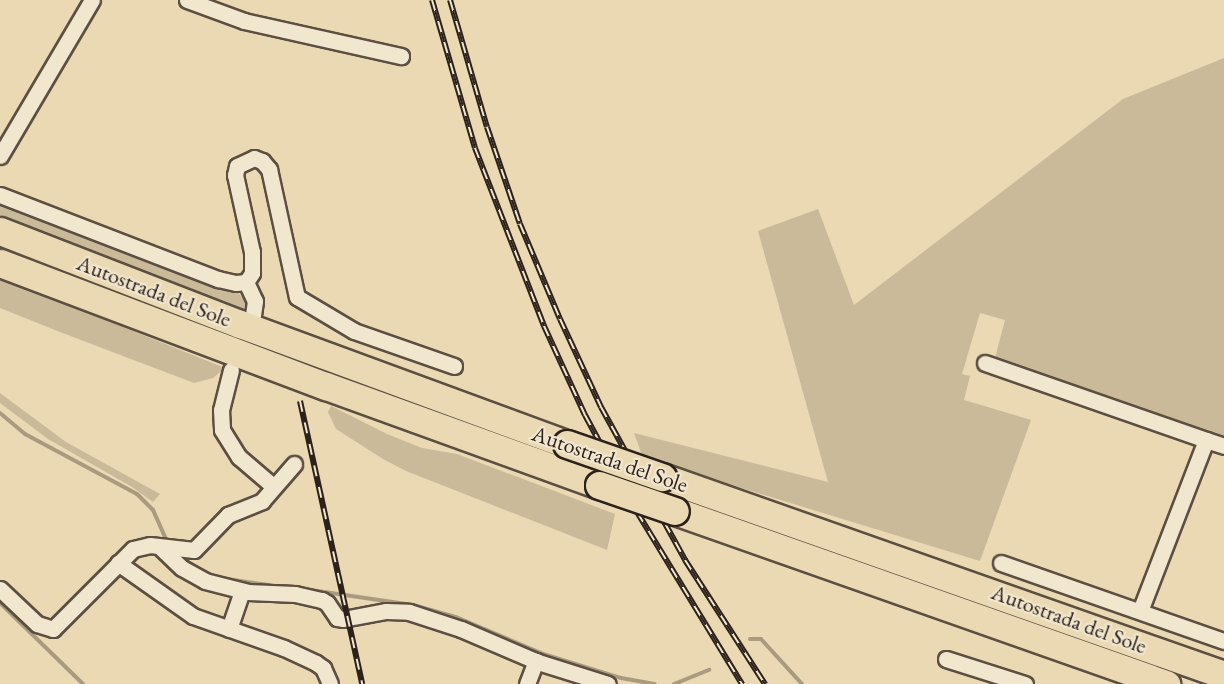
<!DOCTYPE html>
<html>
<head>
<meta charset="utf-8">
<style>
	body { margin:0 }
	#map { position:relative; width:1224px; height:684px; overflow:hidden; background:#ead9b3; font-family:"EB Garamond",serif }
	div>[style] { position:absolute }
	.green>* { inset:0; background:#caba99 }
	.stream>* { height:4px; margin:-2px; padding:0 2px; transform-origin:2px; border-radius:2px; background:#aa9a80 }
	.roads { filter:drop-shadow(2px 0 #5c4f42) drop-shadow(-2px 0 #5c4f42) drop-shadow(0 2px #5c4f42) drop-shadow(0 -2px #5c4f42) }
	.minor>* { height:15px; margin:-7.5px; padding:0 7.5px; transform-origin:7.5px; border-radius:7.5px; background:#f1e6ce }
	.motorway>* { height:27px; margin:-13.5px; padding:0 13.5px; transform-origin:13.5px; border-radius:13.5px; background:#ead9b3 }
	.rail>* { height:6px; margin-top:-3px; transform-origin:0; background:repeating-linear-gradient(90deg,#f1e6ce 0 11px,#2d211c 0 22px); box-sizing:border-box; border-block:2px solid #2d211c }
	.bridges { filter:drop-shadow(2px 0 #2d211c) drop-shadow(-2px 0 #2d211c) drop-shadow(0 2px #2d211c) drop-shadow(0 -2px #2d211c) }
	.motorway-bridge>* { height:27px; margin:-13.5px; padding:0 13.5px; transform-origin:13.5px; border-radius:13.5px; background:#ead9b3 }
	span { translate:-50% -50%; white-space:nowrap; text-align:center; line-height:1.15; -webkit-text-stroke:4.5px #f1e6ce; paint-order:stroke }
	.street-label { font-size:22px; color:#2d211c }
</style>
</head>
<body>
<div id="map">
	<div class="green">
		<i style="clip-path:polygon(1224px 58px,1224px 441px,995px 358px,1005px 320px,980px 313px,962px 374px,970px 376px,964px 400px,1031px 420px,980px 561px,643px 458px,634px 433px,828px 482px,758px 231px,818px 209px,854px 305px,1123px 99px)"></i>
		<i style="clip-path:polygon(0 201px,236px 290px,246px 302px,248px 313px,0 224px)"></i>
		<i style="clip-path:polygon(0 279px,71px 306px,225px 368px,213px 378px,194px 383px,60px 332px,0 308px)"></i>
		<i style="clip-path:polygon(0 393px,66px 442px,160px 494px,153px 502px,132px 487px,48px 439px,0 403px)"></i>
		<i style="clip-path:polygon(331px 406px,387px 434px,422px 448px,457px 454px,615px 514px,607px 550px,406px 471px,383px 459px,336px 429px,328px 412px)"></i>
	</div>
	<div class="stream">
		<i style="left:0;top:413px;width:33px;rotate:40deg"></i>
		<i style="left:25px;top:434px;width:127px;rotate:28.2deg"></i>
		<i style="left:137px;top:494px;width:23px;rotate:45deg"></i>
		<i style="left:153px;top:510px;width:36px;rotate:66deg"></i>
		<i style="left:181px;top:557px;width:19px;rotate:35deg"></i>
		<i style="left:220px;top:578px;width:56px;rotate:8.3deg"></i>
		<i style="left:304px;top:589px;width:110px;rotate:8.4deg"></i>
		<i style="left:413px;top:605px;width:45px;rotate:15.6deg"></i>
		<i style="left:456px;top:617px;width:95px;rotate:23deg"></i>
		<i style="left:543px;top:654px;width:82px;rotate:17.1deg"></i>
		<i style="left:621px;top:678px;width:34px;rotate:10deg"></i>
		<i style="left:0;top:603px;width:116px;rotate:44.3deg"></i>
		<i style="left:750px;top:639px;width:11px"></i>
		<i style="left:761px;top:639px;width:61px;rotate:47.7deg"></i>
		<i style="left:674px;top:684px;width:38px;rotate:-22deg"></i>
	</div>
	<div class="roads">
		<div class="minor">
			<i style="left:187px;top:0;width:61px;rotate:20.2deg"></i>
			<i style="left:244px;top:21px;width:161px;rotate:12.6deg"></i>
			<i style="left:0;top:156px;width:181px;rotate:-59.5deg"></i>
			<i style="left:0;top:195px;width:234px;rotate:21.1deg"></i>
			<i style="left:218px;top:279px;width:18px;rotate:13deg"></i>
			<i style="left:236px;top:283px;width:10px;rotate:-6deg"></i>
			<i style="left:246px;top:282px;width:11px;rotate:-56deg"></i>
			<i style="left:252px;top:273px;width:21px;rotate:-90deg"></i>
			<i style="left:252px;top:252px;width:79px;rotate:-102.4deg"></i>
			<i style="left:235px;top:175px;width:9px;rotate:-77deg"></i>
			<i style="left:237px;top:166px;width:19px;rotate:-25deg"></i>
			<i style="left:254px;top:158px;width:9px;rotate:21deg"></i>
			<i style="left:262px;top:161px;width:11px;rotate:49deg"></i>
			<i style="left:269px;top:169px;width:131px;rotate:77.7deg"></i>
			<i style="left:297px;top:297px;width:66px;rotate:30.8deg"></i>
			<i style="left:354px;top:331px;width:106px;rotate:19.3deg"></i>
			<i style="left:246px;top:282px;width:21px;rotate:65deg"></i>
			<i style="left:255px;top:301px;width:14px;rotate:98deg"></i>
			<i style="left:985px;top:363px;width:234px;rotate:19.2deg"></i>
			<i style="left:1206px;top:440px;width:183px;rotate:111.1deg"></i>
			<i style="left:231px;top:370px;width:41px;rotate:104deg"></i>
			<i style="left:221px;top:410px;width:20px;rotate:87deg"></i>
			<i style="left:222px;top:430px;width:32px;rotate:58deg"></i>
			<i style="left:239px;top:457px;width:45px;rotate:40.5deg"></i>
			<i style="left:1206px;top:440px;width:19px;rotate:18deg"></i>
			<i style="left:160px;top:547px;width:30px;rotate:44deg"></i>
			<i style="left:182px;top:568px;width:26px;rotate:29deg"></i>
			<i style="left:205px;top:581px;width:44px;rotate:14.3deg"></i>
			<i style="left:248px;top:592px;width:47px;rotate:2.4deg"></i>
			<i style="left:295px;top:594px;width:28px;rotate:13deg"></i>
			<i style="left:322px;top:600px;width:6px;rotate:31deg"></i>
			<i style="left:327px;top:603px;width:18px;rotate:56deg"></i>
			<i style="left:337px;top:618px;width:6px;rotate:9deg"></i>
			<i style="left:343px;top:619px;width:44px;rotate:-10.5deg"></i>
			<i style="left:386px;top:611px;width:23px;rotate:2deg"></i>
			<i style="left:409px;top:612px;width:55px;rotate:18.1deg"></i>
			<i style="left:461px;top:629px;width:84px;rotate:23.2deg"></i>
			<i style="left:538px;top:662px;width:73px;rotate:17.4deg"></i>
			<i style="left:118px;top:563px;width:92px;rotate:35.2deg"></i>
			<i style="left:193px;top:616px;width:96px;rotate:19.4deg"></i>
			<i style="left:284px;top:648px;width:35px;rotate:25deg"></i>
			<i style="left:316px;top:663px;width:9px;rotate:36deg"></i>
			<i style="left:323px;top:668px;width:17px;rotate:66deg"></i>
			<i style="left:1001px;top:563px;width:236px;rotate:19.3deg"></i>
			<i style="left:0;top:589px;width:51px;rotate:43.4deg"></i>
			<i style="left:37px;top:624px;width:17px;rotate:17deg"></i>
			<i style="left:53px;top:629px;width:113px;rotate:-45deg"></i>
			<i style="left:133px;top:549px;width:17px;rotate:-13deg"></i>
			<i style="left:150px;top:545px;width:44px;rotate:6.5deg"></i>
			<i style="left:194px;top:550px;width:49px;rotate:-45.8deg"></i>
			<i style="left:228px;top:515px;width:37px;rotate:-22deg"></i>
			<i style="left:262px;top:501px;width:49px;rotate:-49.1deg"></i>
			<i style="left:229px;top:629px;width:40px;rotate:-71.1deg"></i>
			<i style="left:946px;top:659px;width:83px;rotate:17.6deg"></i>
			<i style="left:527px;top:684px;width:25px;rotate:-69deg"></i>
		</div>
		<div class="motorway">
			<i style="left:0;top:231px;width:257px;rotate:21.2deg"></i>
			<i style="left:240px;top:324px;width:348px;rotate:20.2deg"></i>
			<i style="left:0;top:263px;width:348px;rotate:20.7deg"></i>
			<i style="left:326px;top:386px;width:290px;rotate:19.9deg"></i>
			<i style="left:662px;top:477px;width:596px;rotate:19.41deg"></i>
			<i style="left:675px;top:511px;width:521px;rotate:19.41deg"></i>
		</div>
	</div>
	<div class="rail">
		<i style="left:432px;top:0;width:154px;rotate:73.8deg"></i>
		<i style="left:475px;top:148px;width:191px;rotate:68.8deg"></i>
		<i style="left:544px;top:326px;width:98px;rotate:65.3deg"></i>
		<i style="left:585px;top:415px;width:110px;rotate:61.8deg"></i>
		<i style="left:637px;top:512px;width:202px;rotate:58.6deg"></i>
		<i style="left:450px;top:0;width:132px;rotate:73.8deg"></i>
		<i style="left:487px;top:127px;width:102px;rotate:71.2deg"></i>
		<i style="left:520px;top:224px;width:103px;rotate:67.2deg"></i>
		<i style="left:560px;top:319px;width:97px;rotate:65deg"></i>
		<i style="left:601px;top:407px;width:175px;rotate:61.2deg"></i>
		<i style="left:685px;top:560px;width:148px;rotate:57.2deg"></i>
		<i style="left:300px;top:401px;width:290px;rotate:77.6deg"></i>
	</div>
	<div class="bridges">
		<div class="motorway-bridge">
			<i style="left:567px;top:444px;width:101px;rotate:19.2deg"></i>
			<i style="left:599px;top:485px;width:80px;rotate:18.9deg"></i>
		</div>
	</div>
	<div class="street-label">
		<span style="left:154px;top:291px;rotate:21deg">Autostrada del Sole</span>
		<span style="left:610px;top:459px;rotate:19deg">Autostrada del Sole</span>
		<span style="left:1069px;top:619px;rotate:20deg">Autostrada del Sole</span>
	</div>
</div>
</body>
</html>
